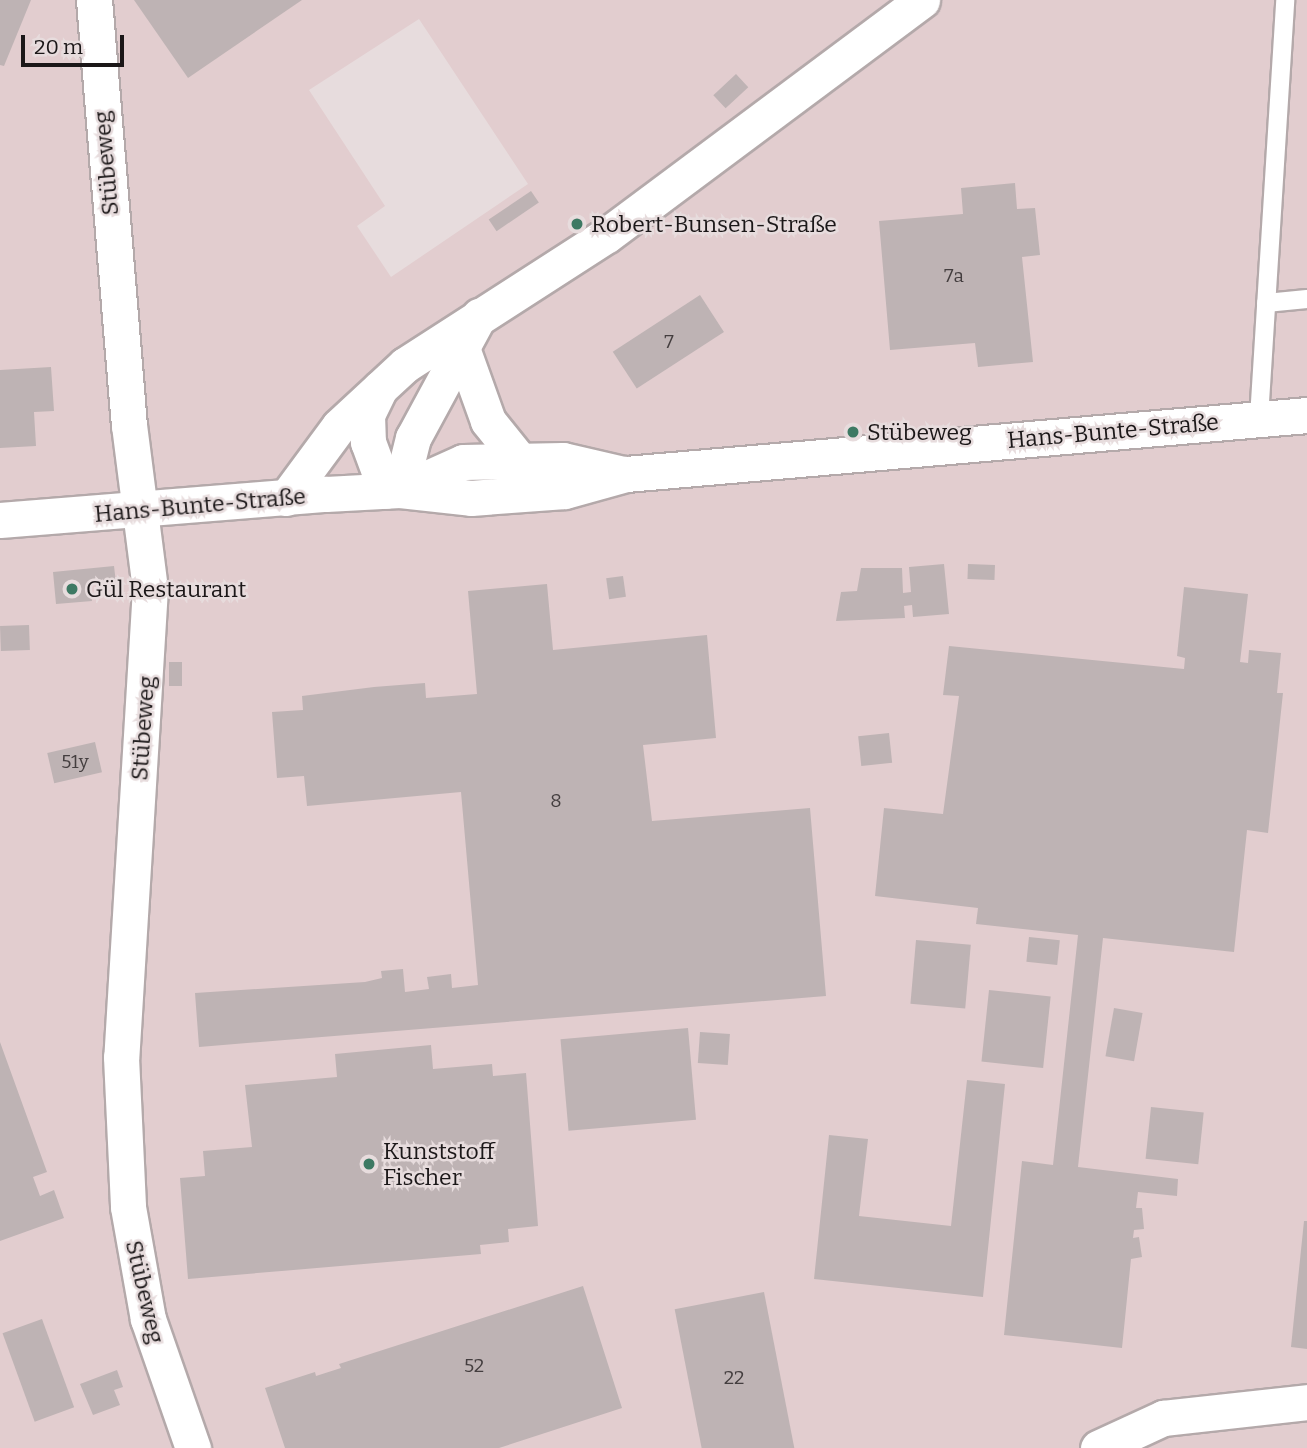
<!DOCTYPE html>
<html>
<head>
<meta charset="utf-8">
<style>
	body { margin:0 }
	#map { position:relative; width:1307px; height:1448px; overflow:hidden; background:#e7dcdd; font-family:Bitter,serif }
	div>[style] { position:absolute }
	.built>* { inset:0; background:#e2cdcf }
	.building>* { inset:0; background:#beb3b4; transform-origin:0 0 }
	.roads { filter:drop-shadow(2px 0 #b4a9aa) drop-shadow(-2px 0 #b4a9aa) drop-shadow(0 2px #b4a9aa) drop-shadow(0 -2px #b4a9aa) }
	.service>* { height:18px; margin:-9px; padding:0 9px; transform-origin:9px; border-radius:9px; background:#fff }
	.minor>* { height:35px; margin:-17.5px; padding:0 17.5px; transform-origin:17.5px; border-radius:17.5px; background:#fff }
	.dots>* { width:19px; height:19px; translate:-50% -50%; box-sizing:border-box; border:4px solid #e7dcdd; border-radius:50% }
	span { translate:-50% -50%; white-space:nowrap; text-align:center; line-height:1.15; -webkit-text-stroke:5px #e7dcdd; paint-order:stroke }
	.number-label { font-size:19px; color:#443e3f }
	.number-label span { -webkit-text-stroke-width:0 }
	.street-label { font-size:23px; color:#1b1718 }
	.poi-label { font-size:23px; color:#1b1718 }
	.left { translate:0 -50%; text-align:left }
	.scale { position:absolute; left:21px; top:35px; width:103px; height:32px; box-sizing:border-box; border:4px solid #1b1718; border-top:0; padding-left:9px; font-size:21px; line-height:24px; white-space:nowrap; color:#1b1718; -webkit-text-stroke:5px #e7dcdd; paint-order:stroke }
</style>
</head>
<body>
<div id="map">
	<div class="built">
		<i style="clip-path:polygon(evenodd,0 0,1307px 0,1307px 1448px,0 1448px,0 0,419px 19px,528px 184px,391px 277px,357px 226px,385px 206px,309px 90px,419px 19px)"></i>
	</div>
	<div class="building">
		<i style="clip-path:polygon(0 0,31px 0,4px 66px,0 65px)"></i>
		<i style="clip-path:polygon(134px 0,302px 0,188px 78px)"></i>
		<i style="left:736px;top:74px;width:18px;height:31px;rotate:47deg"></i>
		<i style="clip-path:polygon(1015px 183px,1017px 209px,1035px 208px,1040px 255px,1022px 257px,1033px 362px,978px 367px,975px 343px,890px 350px,879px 221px,963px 214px,961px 188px)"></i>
		<i style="left:531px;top:191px;width:14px;height:51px;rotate:56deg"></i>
		<i style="left:700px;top:295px;width:44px;height:104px;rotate:57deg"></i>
		<i style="clip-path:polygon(51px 367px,54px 411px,34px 412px,36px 446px,0 448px,0 370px)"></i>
		<i style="clip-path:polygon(944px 564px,949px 614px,913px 617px,912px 605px,904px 606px,905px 618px,836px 621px,841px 592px,857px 591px,861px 568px,902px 568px,903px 593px,911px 592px,909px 567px)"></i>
		<i style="left:968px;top:564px;width:27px;height:15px;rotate:2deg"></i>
		<i style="clip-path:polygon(114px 566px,116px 583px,90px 585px,92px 601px,56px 604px,53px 572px)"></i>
		<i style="left:623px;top:576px;width:21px;height:17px;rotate:82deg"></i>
		<i style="clip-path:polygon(547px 584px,553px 650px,707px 635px,716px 738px,643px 745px,652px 821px,810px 808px,826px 996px,199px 1047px,195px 993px,365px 982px,382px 978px,381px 971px,403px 969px,405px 992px,429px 989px,427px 977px,451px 974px,452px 988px,478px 985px,461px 792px,307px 806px,304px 776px,277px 778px,272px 712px,303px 710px,302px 696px,374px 687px,425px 683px,426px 698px,477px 694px,468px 591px)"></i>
		<i style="clip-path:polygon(1184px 587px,1248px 594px,1240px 662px,1248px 663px,1249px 650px,1281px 653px,1277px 693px,1283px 693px,1268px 833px,1247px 830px,1234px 952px,1103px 938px,1078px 1167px,1178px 1179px,1177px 1196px,1138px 1192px,1136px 1208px,1142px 1208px,1144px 1229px,1134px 1230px,1133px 1238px,1139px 1237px,1142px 1257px,1131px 1259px,1122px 1348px,1004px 1335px,1022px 1161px,1053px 1165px,1078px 935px,976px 924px,978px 908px,875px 896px,884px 808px,943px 814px,959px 696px,943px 695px,949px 646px,1184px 669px,1185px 658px,1177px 656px)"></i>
		<i style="left:29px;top:625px;width:25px;height:29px;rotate:88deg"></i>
		<i style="left:169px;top:662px;width:13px;height:24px"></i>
		<i style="left:889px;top:733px;width:30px;height:31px;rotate:84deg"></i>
		<i style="left:95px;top:742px;width:31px;height:49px;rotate:77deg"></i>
		<i style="left:1029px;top:937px;width:31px;height:25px;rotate:6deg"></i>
		<i style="left:916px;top:940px;width:55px;height:64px;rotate:5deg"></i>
		<i style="left:989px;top:990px;width:62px;height:72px;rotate:6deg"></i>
		<i style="left:1114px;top:1008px;width:29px;height:49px;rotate:10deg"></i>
		<i style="left:688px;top:1028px;width:92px;height:128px;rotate:85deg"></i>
		<i style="left:700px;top:1032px;width:30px;height:31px;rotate:4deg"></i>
		<i style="clip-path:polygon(0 1042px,47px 1172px,33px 1177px,40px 1196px,54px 1190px,64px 1218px,0 1241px)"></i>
		<i style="clip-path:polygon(431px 1045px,433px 1069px,492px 1064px,493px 1076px,526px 1073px,538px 1226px,508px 1229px,509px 1242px,480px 1245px,481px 1254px,188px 1279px,180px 1178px,205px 1176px,203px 1151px,252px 1147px,245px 1085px,337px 1077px,335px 1054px)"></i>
		<i style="clip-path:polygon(967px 1080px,1005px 1084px,983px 1297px,814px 1279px,829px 1135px,868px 1139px,859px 1216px,951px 1226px)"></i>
		<i style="left:1151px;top:1107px;width:53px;height:52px;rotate:6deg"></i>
		<i style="clip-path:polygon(1304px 1221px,1307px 1221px,1307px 1349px,1291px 1347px)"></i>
		<i style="clip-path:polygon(583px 1286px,622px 1408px,499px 1448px,285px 1448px,265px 1388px,315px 1372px,316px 1376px,341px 1368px,339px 1364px)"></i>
		<i style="left:764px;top:1292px;width:159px;height:91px;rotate:79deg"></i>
		<i style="left:42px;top:1319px;width:94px;height:42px;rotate:70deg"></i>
		<i style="clip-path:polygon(117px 1370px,123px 1387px,114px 1390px,120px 1405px,93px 1415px,80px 1384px)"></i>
	</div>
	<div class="roads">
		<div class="service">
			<i style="left:1266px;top:303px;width:41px;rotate:-5.6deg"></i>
			<i style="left:1259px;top:418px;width:419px;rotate:-86.4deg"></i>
		</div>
		<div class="minor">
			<i style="left:94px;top:0;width:426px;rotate:85.3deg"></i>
			<i style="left:129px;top:425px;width:164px;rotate:82.7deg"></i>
			<i style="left:150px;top:588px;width:470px;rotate:93.5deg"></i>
			<i style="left:121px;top:1057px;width:150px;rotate:87.3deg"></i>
			<i style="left:128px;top:1207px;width:114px;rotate:79.9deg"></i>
			<i style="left:148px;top:1319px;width:137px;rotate:70.8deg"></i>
			<i style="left:463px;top:351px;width:74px;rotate:70.3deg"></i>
			<i style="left:488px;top:421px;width:53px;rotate:51.2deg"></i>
			<i style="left:380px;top:388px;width:30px;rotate:116deg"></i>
			<i style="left:367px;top:415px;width:27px;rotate:88deg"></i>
			<i style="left:368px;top:442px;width:52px;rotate:69.8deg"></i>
			<i style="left:403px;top:489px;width:66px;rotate:-24.2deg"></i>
			<i style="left:463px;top:462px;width:100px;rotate:-1.1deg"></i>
			<i style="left:563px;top:460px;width:62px;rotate:13.1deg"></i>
			<i style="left:400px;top:490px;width:54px;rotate:-76deg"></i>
			<i style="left:413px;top:438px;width:139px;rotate:-61.6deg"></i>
			<i style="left:286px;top:498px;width:89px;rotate:-53.6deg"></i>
			<i style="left:339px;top:426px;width:90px;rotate:-42.7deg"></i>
			<i style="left:405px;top:365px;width:240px;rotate:-32.8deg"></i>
			<i style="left:607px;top:235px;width:393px;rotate:-36.7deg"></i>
			<i style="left:0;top:520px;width:327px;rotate:-4.6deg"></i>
			<i style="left:326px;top:494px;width:74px;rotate:-3.1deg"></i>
			<i style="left:400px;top:490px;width:71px;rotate:6.4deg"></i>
			<i style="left:471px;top:498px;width:94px;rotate:-4.3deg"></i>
			<i style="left:565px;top:491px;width:63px;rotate:-15.6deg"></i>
			<i style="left:626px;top:474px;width:684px;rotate:-4.95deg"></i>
			<i style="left:1098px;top:1448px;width:72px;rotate:-24.8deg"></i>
			<i style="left:1163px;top:1418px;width:145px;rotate:-6.3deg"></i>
		</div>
	</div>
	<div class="dots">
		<i style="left:577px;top:224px;background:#3d7963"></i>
		<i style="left:853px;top:432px;background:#3d7963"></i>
		<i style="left:72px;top:589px;background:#3d7963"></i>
		<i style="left:369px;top:1164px;background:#3d7963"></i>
	</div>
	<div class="number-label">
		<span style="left:954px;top:276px">7a</span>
		<span style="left:669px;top:342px">7</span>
		<span style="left:75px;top:762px">51y</span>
		<span style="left:556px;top:801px">8</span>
		<span style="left:474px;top:1366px">52</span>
		<span style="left:734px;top:1378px">22</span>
	</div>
	<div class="street-label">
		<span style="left:106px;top:163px;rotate:-95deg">Stübeweg</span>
		<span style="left:1113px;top:431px;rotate:-5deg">Hans-Bunte-Straße</span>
		<span style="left:200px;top:505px;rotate:-5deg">Hans-Bunte-Straße</span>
		<span style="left:143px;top:728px;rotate:-86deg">Stübeweg</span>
		<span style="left:145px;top:1292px;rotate:77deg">Stübeweg</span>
	</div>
	<div class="poi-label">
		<span class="left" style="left:591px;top:224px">Robert-Bunsen-Straße</span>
		<span class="left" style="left:867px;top:432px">Stübeweg</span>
		<span class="left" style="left:86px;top:589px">Gül Restaurant</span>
		<span class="left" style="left:383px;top:1164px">Kunststoff<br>Fischer</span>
	</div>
	<div class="scale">20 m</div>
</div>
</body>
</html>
